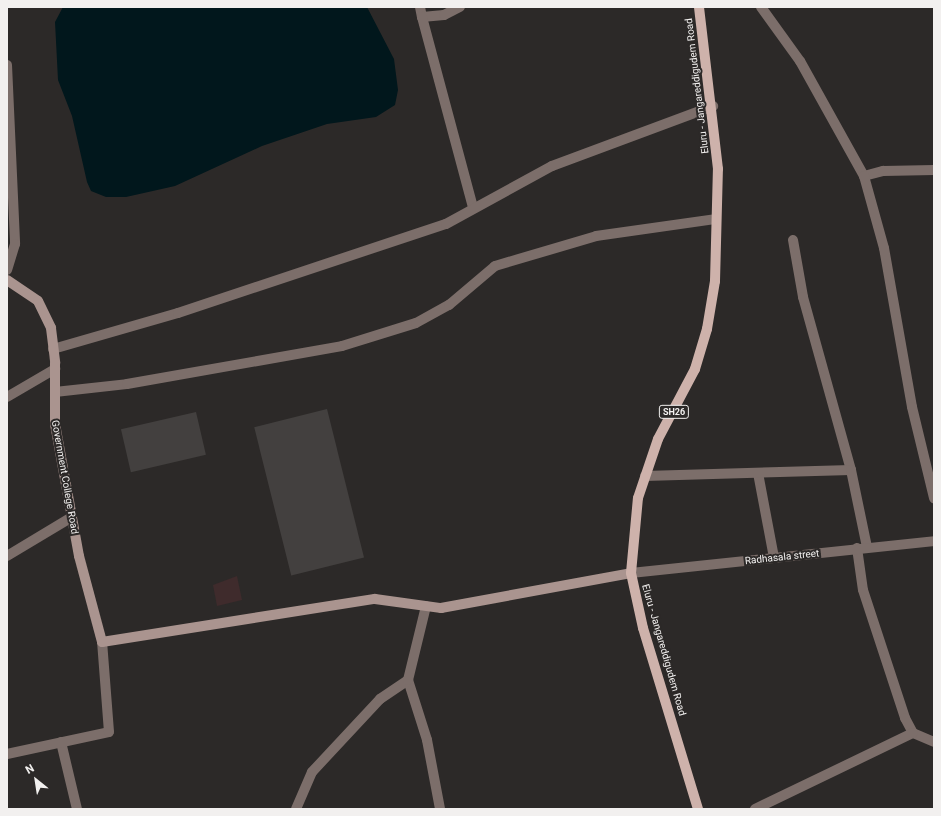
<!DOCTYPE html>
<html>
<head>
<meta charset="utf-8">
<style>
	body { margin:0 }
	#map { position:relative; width:941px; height:816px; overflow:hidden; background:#2c2928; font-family:Roboto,sans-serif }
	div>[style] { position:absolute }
	.commercial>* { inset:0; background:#3f2b2c }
	.water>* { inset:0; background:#01171c }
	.building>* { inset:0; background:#43403f; transform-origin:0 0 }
	.minor>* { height:10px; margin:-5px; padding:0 5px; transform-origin:5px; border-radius:5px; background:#7c6e6a }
	.secondary>* { height:10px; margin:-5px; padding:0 5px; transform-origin:5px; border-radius:5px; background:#aa948f }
	.primary>* { height:10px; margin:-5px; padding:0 5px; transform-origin:5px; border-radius:5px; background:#ceb2ab }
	span { translate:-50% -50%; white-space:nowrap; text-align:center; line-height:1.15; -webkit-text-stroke:4px #2c2928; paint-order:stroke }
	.shield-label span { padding:1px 3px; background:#2c2928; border:1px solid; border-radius:3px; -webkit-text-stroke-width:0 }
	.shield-label { font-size:9px; color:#f2f0ef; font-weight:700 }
	.street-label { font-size:10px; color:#f2f0ef }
	.frame { position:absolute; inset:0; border:8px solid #f2f0ef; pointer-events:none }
	.north { position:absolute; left:16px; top:760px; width:40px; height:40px; -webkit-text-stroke:3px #2c2928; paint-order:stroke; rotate:330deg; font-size:11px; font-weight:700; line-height:16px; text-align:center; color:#f2f0ef }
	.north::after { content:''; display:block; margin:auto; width:14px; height:18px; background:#f2f0ef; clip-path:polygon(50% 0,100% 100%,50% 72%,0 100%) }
</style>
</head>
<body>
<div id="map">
	<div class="commercial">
		<i style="clip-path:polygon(237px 576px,242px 600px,217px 606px,213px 585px)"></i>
	</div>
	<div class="water">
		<i style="clip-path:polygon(63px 7px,367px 7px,394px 59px,398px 90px,395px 105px,376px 117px,327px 124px,262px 146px,175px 186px,126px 197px,106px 197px,91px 191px,87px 182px,72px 116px,58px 80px,55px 22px)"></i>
	</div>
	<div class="building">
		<i style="left:327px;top:409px;width:153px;height:75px;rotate:76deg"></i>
		<i style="left:196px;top:412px;width:44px;height:77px;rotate:77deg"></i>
	</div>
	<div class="minor">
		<i style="left:420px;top:7px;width:10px;rotate:79deg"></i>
		<i style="left:422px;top:17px;width:22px;rotate:-5deg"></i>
		<i style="left:444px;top:15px;width:18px;rotate:-27deg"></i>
		<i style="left:761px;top:7px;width:67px;rotate:54.2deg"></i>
		<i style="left:800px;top:61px;width:132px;rotate:60.9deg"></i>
		<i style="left:864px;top:176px;width:20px;rotate:-15deg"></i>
		<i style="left:883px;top:171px;width:51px;rotate:-1.1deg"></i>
		<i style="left:422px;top:17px;width:198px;rotate:75deg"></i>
		<i style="left:7px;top:65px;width:179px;rotate:87.4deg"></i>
		<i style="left:15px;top:244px;width:27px;rotate:107deg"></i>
		<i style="left:864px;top:176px;width:75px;rotate:74.5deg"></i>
		<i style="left:884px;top:248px;width:161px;rotate:80deg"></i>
		<i style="left:912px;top:407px;width:94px;rotate:76.4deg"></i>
		<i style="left:793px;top:240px;width:58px;rotate:80deg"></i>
		<i style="left:803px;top:297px;width:180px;rotate:74.5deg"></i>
		<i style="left:53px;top:349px;width:130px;rotate:-16.1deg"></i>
		<i style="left:178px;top:313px;width:282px;rotate:-18.4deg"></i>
		<i style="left:446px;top:224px;width:121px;rotate:-28.7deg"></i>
		<i style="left:552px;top:166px;width:172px;rotate:-20.4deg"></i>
		<i style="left:55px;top:392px;width:72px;rotate:-6.3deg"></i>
		<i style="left:127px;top:384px;width:218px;rotate:-10deg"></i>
		<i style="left:342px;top:346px;width:77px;rotate:-17.3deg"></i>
		<i style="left:416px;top:323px;width:38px;rotate:-29deg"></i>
		<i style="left:449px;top:305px;width:60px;rotate:-40.3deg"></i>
		<i style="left:495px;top:266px;width:105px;rotate:-16.5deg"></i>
		<i style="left:596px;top:236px;width:120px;rotate:-8.1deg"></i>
		<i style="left:7px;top:397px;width:56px;rotate:-30.3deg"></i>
		<i style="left:758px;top:473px;width:86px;rotate:79.3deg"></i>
		<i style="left:645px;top:476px;width:206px;rotate:-1.7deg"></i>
		<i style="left:851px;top:470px;width:79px;rotate:78.3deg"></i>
		<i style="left:857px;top:548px;width:42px;rotate:81.9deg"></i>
		<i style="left:863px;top:590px;width:135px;rotate:71.8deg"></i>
		<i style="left:905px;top:718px;width:17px;rotate:62deg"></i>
		<i style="left:913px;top:733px;width:23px;rotate:23deg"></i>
		<i style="left:7px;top:556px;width:76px;rotate:-31deg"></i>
		<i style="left:631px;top:573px;width:305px;rotate:-6deg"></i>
		<i style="left:408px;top:680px;width:63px;rotate:72.4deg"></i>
		<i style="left:427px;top:740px;width:70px;rotate:79.3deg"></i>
		<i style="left:61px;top:742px;width:69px;rotate:76.6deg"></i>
		<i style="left:7px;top:754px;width:104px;rotate:-12.2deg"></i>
		<i style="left:109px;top:732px;width:90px;rotate:-94.4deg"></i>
		<i style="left:296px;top:809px;width:40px;rotate:-66.6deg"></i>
		<i style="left:312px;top:772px;width:100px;rotate:-47deg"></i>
		<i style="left:380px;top:699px;width:34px;rotate:-34deg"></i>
		<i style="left:408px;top:680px;width:76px;rotate:-76.3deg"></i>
		<i style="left:755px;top:809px;width:175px;rotate:-25.7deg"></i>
	</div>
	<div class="secondary">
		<i style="left:7px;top:280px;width:37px;rotate:34deg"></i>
		<i style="left:38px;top:301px;width:30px;rotate:64deg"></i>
		<i style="left:51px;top:328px;width:35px;rotate:83deg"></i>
		<i style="left:55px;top:363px;width:61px;rotate:90deg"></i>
		<i style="left:55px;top:424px;width:134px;rotate:79.7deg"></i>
		<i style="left:79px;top:556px;width:89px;rotate:75deg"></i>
		<i style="left:102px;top:642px;width:276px;rotate:-9deg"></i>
		<i style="left:375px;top:599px;width:67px;rotate:7.8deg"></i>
		<i style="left:441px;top:608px;width:193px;rotate:-10.4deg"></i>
	</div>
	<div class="primary">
		<i style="left:698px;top:809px;width:189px;rotate:-106.9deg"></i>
		<i style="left:643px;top:628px;width:56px;rotate:-102.3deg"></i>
		<i style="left:631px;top:573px;width:75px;rotate:-84.7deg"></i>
		<i style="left:638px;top:498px;width:62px;rotate:-71.3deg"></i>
		<i style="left:658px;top:439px;width:79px;rotate:-62.1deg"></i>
		<i style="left:695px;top:369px;width:42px;rotate:-73.3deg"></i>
		<i style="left:707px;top:329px;width:49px;rotate:-80.5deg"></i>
		<i style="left:715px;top:281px;width:112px;rotate:-88.5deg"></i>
		<i style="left:718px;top:169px;width:163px;rotate:-96.7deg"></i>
	</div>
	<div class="shield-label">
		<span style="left:674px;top:412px">SH26</span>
	</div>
	<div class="street-label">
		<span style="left:697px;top:86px;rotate:-97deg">Eluru - Jangareddigudem Road</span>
		<span style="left:65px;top:477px;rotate:80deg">Government College Road</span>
		<span style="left:782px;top:557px;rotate:-6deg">Radhasala street</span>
		<span style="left:664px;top:650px;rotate:74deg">Eluru - Jangareddigudem Road</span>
	</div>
	<div class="frame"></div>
	<div class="north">N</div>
</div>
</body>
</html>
